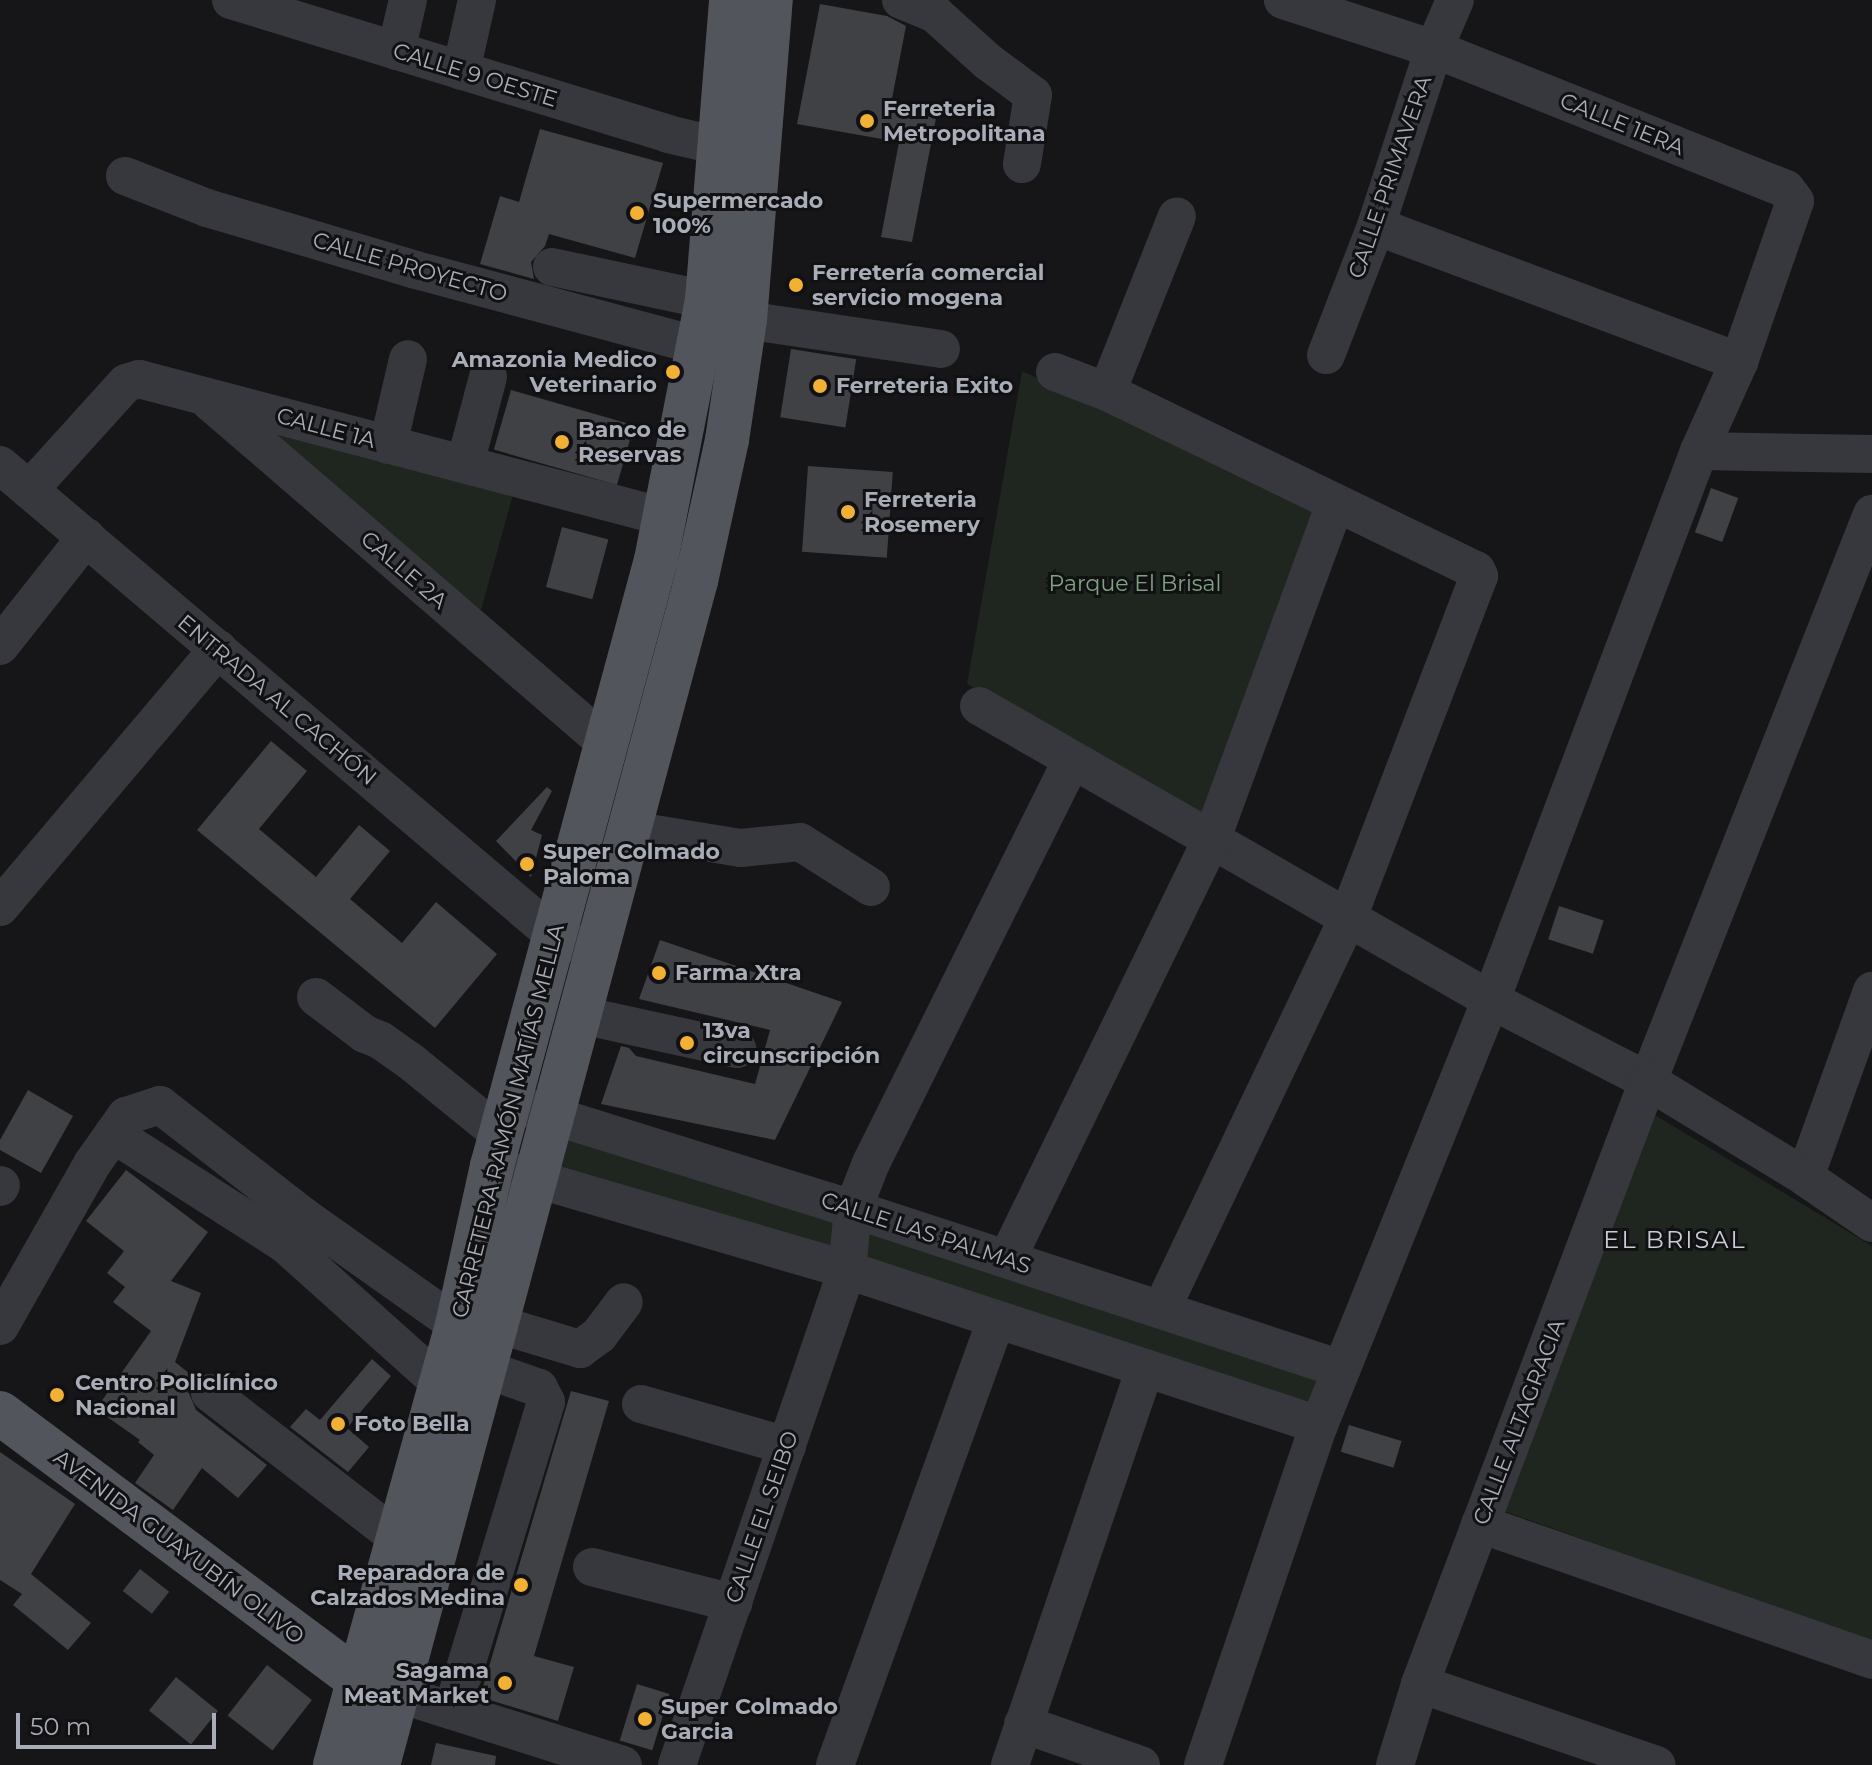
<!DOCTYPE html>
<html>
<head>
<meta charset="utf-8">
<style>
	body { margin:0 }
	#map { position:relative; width:1872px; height:1765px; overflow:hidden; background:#161618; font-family:Montserrat,sans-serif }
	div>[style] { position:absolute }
	.green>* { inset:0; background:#1e261f; transform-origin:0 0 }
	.building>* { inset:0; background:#404145; transform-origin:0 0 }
	.minor>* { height:38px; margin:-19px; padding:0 19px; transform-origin:19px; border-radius:19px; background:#37383d }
	.major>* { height:44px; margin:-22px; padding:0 22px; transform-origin:22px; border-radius:22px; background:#53555c }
	.dots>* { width:22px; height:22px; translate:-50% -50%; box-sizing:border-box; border:4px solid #111113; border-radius:50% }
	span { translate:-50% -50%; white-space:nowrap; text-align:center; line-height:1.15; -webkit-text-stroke:6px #111113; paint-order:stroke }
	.street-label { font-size:22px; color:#a8adb8 }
	.poi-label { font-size:22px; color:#a8adb8; font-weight:700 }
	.left { translate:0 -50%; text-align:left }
	.right { translate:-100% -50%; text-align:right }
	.park-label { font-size:22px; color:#7fa381 }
	.neighbourhood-label { font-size:24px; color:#c9ccd4; letter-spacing:2px }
	.scale { position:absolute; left:16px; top:1713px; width:200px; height:36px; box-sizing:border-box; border:4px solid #a8adb8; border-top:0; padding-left:10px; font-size:24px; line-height:28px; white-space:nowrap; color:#a8adb8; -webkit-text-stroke:6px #111113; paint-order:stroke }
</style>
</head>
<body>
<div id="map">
	<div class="green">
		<i style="clip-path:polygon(1022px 371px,1321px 505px,1203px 820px,967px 684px)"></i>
		<i style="clip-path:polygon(244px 415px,514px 491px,481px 610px)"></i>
		<i style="clip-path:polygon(1648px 1111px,1872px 1246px,1872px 1642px,1501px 1510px)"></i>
		<i style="left:570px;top:1133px;width:787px;height:37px;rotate:18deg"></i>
	</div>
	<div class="building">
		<i style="clip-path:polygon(820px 4px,887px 16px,906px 26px,890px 109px,936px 118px,912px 242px,881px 237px,899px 142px,797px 124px)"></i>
		<i style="clip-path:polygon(540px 129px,663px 163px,635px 258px,549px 234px,545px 246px,531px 262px,534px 279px,480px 264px,500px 196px,519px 202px)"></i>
		<i style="left:791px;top:349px;width:66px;height:69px;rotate:9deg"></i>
		<i style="left:511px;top:390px;width:128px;height:62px;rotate:16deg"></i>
		<i style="left:808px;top:466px;width:85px;height:86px;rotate:4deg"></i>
		<i style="left:1711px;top:488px;width:29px;height:47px;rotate:20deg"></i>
		<i style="left:562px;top:527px;width:48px;height:62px;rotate:15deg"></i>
		<i style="clip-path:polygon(271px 741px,307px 771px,259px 829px,316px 877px,359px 825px,390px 851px,350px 899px,402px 943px,436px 902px,497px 954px,435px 1028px,197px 830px)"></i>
		<i style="clip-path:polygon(547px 787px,552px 791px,531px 830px,542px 835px,531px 877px,496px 841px)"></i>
		<i style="left:1559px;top:906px;width:47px;height:35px;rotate:18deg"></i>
		<i style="clip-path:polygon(660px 940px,842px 1002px,775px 1140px,601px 1104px,621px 1046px,629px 1048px,636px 1056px,755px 1084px,770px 1030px,639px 999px)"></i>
		<i style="clip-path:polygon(28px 1090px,73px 1116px,41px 1173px,0 1150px,0 1140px)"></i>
		<i style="clip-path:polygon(126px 1170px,208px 1232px,171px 1281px,201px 1293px,175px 1362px,195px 1378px,188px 1391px,196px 1410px,267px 1465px,238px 1498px,202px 1468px,173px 1510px,135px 1483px,154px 1455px,138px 1442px,140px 1440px,96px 1409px,151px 1331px,113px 1302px,125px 1287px,107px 1273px,124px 1251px,86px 1221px)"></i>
		<i style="clip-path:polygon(372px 1359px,391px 1376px,347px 1428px,369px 1447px,348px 1472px,290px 1427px,306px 1409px,320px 1420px)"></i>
		<i style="clip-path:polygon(571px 1391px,609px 1401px,534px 1656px,574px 1667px,558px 1721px,480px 1697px)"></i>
		<i style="left:1349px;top:1425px;width:55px;height:28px;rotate:17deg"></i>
		<i style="clip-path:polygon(0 1452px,75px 1504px,31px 1574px,91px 1623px,68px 1650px,13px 1605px,22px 1594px,0 1580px)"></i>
		<i style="left:140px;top:1569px;width:37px;height:28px;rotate:38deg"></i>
		<i style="left:267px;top:1665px;width:57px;height:64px;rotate:38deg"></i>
		<i style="left:176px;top:1677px;width:54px;height:43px;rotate:39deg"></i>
		<i style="left:637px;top:1684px;width:34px;height:59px;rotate:17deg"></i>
		<i style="clip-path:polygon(436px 1743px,496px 1756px,495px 1765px,431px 1765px)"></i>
	</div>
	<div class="minor">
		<i style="left:231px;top:0;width:457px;rotate:17deg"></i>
		<i style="left:668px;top:134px;width:52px;rotate:13.2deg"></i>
		<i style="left:901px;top:0;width:37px;rotate:22deg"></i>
		<i style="left:935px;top:14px;width:70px;rotate:42.1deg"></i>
		<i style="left:987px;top:61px;width:57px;rotate:36.5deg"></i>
		<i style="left:1033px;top:95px;width:70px;rotate:99.1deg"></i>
		<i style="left:396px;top:51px;width:52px;rotate:-76.8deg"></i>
		<i style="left:461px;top:71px;width:73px;rotate:-77.3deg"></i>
		<i style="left:125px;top:176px;width:88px;rotate:21.3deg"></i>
		<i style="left:207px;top:208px;width:218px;rotate:16.5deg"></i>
		<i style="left:416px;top:270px;width:294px;rotate:15deg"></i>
		<i style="left:1376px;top:226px;width:388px;rotate:20.5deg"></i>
		<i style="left:552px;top:267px;width:158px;rotate:12deg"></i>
		<i style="left:745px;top:320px;width:198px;rotate:8.4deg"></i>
		<i style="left:1326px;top:355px;width:138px;rotate:-68.8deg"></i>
		<i style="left:1376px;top:226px;width:186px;rotate:-71.9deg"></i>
		<i style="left:1434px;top:49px;width:53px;rotate:-66.8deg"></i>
		<i style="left:1055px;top:372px;width:56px;rotate:21deg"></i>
		<i style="left:1107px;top:392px;width:410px;rotate:25.8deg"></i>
		<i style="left:1476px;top:570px;width:7px;rotate:63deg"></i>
		<i style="left:1479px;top:576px;width:366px;rotate:111deg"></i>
		<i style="left:1348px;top:918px;width:434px;rotate:115.5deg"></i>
		<i style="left:1107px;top:392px;width:189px;rotate:-68.3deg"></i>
		<i style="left:209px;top:401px;width:525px;rotate:40.76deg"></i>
		<i style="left:388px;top:445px;width:88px;rotate:-76.9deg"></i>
		<i style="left:1699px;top:451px;width:173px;rotate:1deg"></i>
		<i style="left:465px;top:464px;width:90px;rotate:-75.2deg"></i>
		<i style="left:0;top:465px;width:727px;rotate:40.31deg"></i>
		<i style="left:554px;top:935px;width:47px;rotate:21.1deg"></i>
		<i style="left:29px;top:490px;width:144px;rotate:-47.8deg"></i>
		<i style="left:126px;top:383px;width:14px;rotate:-17deg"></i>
		<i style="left:139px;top:379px;width:544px;rotate:14.7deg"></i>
		<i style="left:0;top:646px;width:139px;rotate:-51.7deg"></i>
		<i style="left:979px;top:706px;width:590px;rotate:29.87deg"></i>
		<i style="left:1491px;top:1000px;width:177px;rotate:27.3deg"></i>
		<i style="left:1648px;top:1081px;width:610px;rotate:-68.44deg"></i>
		<i style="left:630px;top:830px;width:112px;rotate:9.2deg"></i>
		<i style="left:741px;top:848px;width:59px;rotate:-5.8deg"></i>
		<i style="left:800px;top:842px;width:84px;rotate:32.4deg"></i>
		<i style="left:0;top:907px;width:338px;rotate:-49.8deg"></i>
		<i style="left:316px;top:997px;width:61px;rotate:37.1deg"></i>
		<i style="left:365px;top:1034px;width:16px;rotate:22deg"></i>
		<i style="left:380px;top:1040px;width:37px;rotate:35deg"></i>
		<i style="left:410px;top:1061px;width:117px;rotate:39.1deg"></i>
		<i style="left:581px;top:1015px;width:160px;rotate:12.3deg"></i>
		<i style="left:525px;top:1107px;width:343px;rotate:17.3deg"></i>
		<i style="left:853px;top:1209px;width:514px;rotate:18.15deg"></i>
		<i style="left:113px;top:1134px;width:204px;rotate:32.6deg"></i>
		<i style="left:492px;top:1166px;width:370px;rotate:16.3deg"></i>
		<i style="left:847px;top:1270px;width:497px;rotate:18.2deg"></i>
		<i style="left:1805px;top:1177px;width:198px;rotate:-70.2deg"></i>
		<i style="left:0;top:1187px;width:2px;rotate:-63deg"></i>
		<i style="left:303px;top:1216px;width:33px;rotate:123deg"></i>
		<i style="left:285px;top:1244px;width:208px;rotate:41.9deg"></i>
		<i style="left:1007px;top:1259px;width:465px;rotate:-64deg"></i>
		<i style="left:1211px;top:841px;width:359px;rotate:-69.8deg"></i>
		<i style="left:497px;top:1324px;width:87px;rotate:16.8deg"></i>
		<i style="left:580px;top:1349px;width:24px;rotate:-36deg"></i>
		<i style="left:599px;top:1335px;width:41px;rotate:-52.9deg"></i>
		<i style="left:0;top:1326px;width:186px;rotate:-60.4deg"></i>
		<i style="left:92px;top:1164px;width:59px;rotate:-54.7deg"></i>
		<i style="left:126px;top:1116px;width:36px;rotate:-18deg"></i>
		<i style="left:160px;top:1105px;width:181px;rotate:37.8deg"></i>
		<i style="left:303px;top:1216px;width:189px;rotate:35.3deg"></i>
		<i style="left:210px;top:1393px;width:235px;rotate:37.7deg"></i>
		<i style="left:641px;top:1404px;width:152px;rotate:16deg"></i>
		<i style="left:1480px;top:1524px;width:415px;rotate:19.1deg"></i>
		<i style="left:592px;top:1567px;width:146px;rotate:14.3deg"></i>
		<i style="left:1420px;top:1684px;width:250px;rotate:18.9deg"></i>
		<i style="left:396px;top:1693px;width:238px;rotate:17.6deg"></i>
		<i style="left:453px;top:1708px;width:320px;rotate:-73.1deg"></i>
		<i style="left:546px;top:1402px;width:16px;rotate:-117deg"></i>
		<i style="left:539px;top:1388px;width:57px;rotate:-160.6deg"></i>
		<i style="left:1023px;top:1724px;width:125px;rotate:19.2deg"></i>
		<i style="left:677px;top:1765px;width:523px;rotate:-71.05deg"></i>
		<i style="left:847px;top:1270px;width:61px;rotate:-84.4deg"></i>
		<i style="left:853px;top:1209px;width:49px;rotate:-68.6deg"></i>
		<i style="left:871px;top:1163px;width:449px;rotate:-63.5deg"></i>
		<i style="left:835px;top:1765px;width:473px;rotate:-70.1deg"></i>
		<i style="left:1010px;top:1765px;width:418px;rotate:-71.2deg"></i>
		<i style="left:1203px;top:1765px;width:359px;rotate:-71.2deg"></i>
		<i style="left:1319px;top:1425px;width:458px;rotate:-68deg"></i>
		<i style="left:1491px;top:1000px;width:587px;rotate:-69.25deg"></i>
		<i style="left:1699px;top:451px;width:98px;rotate:-65.8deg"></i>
		<i style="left:1739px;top:362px;width:170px;rotate:-70.8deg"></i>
		<i style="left:1795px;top:201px;width:15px;rotate:-127deg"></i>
		<i style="left:1786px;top:189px;width:379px;rotate:-158.3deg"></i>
		<i style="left:1434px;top:49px;width:159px;rotate:-162deg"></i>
		<i style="left:1395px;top:1765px;width:85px;rotate:-72.8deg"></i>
		<i style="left:1420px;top:1684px;width:645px;rotate:-69.29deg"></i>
		<i style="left:1648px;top:1081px;width:184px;rotate:31.4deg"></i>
		<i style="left:1805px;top:1177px;width:81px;rotate:34.5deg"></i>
	</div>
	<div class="major">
		<i style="left:0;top:1413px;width:448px;rotate:36.7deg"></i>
		<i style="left:359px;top:1681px;width:26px;rotate:18deg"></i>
		<i style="left:335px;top:1765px;width:457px;rotate:-74.5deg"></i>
		<i style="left:457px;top:1325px;width:163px;rotate:-77.6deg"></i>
		<i style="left:492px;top:1166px;width:628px;rotate:-74.86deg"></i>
		<i style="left:656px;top:560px;width:265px;rotate:-78.9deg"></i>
		<i style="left:707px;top:300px;width:301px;rotate:-85.4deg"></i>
		<i style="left:378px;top:1765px;width:1226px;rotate:-74.97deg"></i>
		<i style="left:696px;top:581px;width:144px;rotate:-77.6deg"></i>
		<i style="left:727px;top:440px;width:121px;rotate:-81.5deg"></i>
		<i style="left:745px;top:320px;width:321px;rotate:-85.4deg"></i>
	</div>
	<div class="dots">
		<i style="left:867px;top:121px;background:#f2b134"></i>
		<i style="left:637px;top:213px;background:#f2b134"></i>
		<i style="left:796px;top:285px;background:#f2b134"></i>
		<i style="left:673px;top:372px;background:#f2b134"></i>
		<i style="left:820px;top:386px;background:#f2b134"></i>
		<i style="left:562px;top:442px;background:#f2b134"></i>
		<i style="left:848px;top:512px;background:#f2b134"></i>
		<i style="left:527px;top:864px;background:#f2b134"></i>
		<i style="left:659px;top:973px;background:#f2b134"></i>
		<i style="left:687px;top:1043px;background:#f2b134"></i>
		<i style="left:57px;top:1395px;background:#f2b134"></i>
		<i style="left:338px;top:1424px;background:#f2b134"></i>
		<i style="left:521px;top:1585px;background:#f2b134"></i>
		<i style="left:505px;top:1683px;background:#f2b134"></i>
		<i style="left:645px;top:1719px;background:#f2b134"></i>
	</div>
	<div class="street-label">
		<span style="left:475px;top:75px;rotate:17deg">CALLE 9 OESTE</span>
		<span style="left:1622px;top:124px;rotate:22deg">CALLE 1ERA</span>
		<span style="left:1390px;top:177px;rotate:-71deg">CALLE PRIMAVERA</span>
		<span style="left:410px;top:267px;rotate:16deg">CALLE PROYECTO</span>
		<span style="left:326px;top:428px;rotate:15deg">CALLE 1A</span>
		<span style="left:404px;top:570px;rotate:41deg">CALLE 2A</span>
		<span style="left:277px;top:700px;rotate:40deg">ENTRADA AL CACHÓN</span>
		<span style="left:508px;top:1121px;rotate:-76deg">CARRETERA RAMÓN MATÍAS MELLA</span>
		<span style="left:926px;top:1233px;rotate:18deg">CALLE LAS PALMAS</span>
		<span style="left:1519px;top:1422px;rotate:-69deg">CALLE ALTAGRACIA</span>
		<span style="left:762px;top:1517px;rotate:-71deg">CALLE EL SEIBO</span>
		<span style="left:179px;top:1547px;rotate:37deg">AVENIDA GUAYUBÍN OLIVO</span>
	</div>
	<div class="poi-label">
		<span class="left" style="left:883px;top:121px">Ferreteria<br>Metropolitana</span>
		<span class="left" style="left:653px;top:213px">Supermercado<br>100%</span>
		<span class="left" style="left:812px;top:285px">Ferretería comercial<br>servicio mogena</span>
		<span class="right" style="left:657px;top:372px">Amazonia Medico<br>Veterinario</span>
		<span class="left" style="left:836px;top:386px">Ferreteria Exito</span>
		<span class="left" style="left:578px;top:442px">Banco de<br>Reservas</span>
		<span class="left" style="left:864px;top:512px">Ferreteria<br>Rosemery</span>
		<span class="left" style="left:543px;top:864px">Super Colmado<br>Paloma</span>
		<span class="left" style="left:675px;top:973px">Farma Xtra</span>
		<span class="left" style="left:703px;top:1043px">13va<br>circunscripción</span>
		<span class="left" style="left:75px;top:1395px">Centro Policlínico<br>Nacional</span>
		<span class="left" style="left:354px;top:1424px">Foto Bella</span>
		<span class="right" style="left:505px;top:1585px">Reparadora de<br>Calzados Medina</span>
		<span class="right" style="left:489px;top:1683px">Sagama<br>Meat Market</span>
		<span class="left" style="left:661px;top:1719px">Super Colmado<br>Garcia</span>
	</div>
	<div class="park-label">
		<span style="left:1135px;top:584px">Parque El Brisal</span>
	</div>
	<div class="neighbourhood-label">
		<span style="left:1675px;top:1240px">EL BRISAL</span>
	</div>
	<div class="scale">50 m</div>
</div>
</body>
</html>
